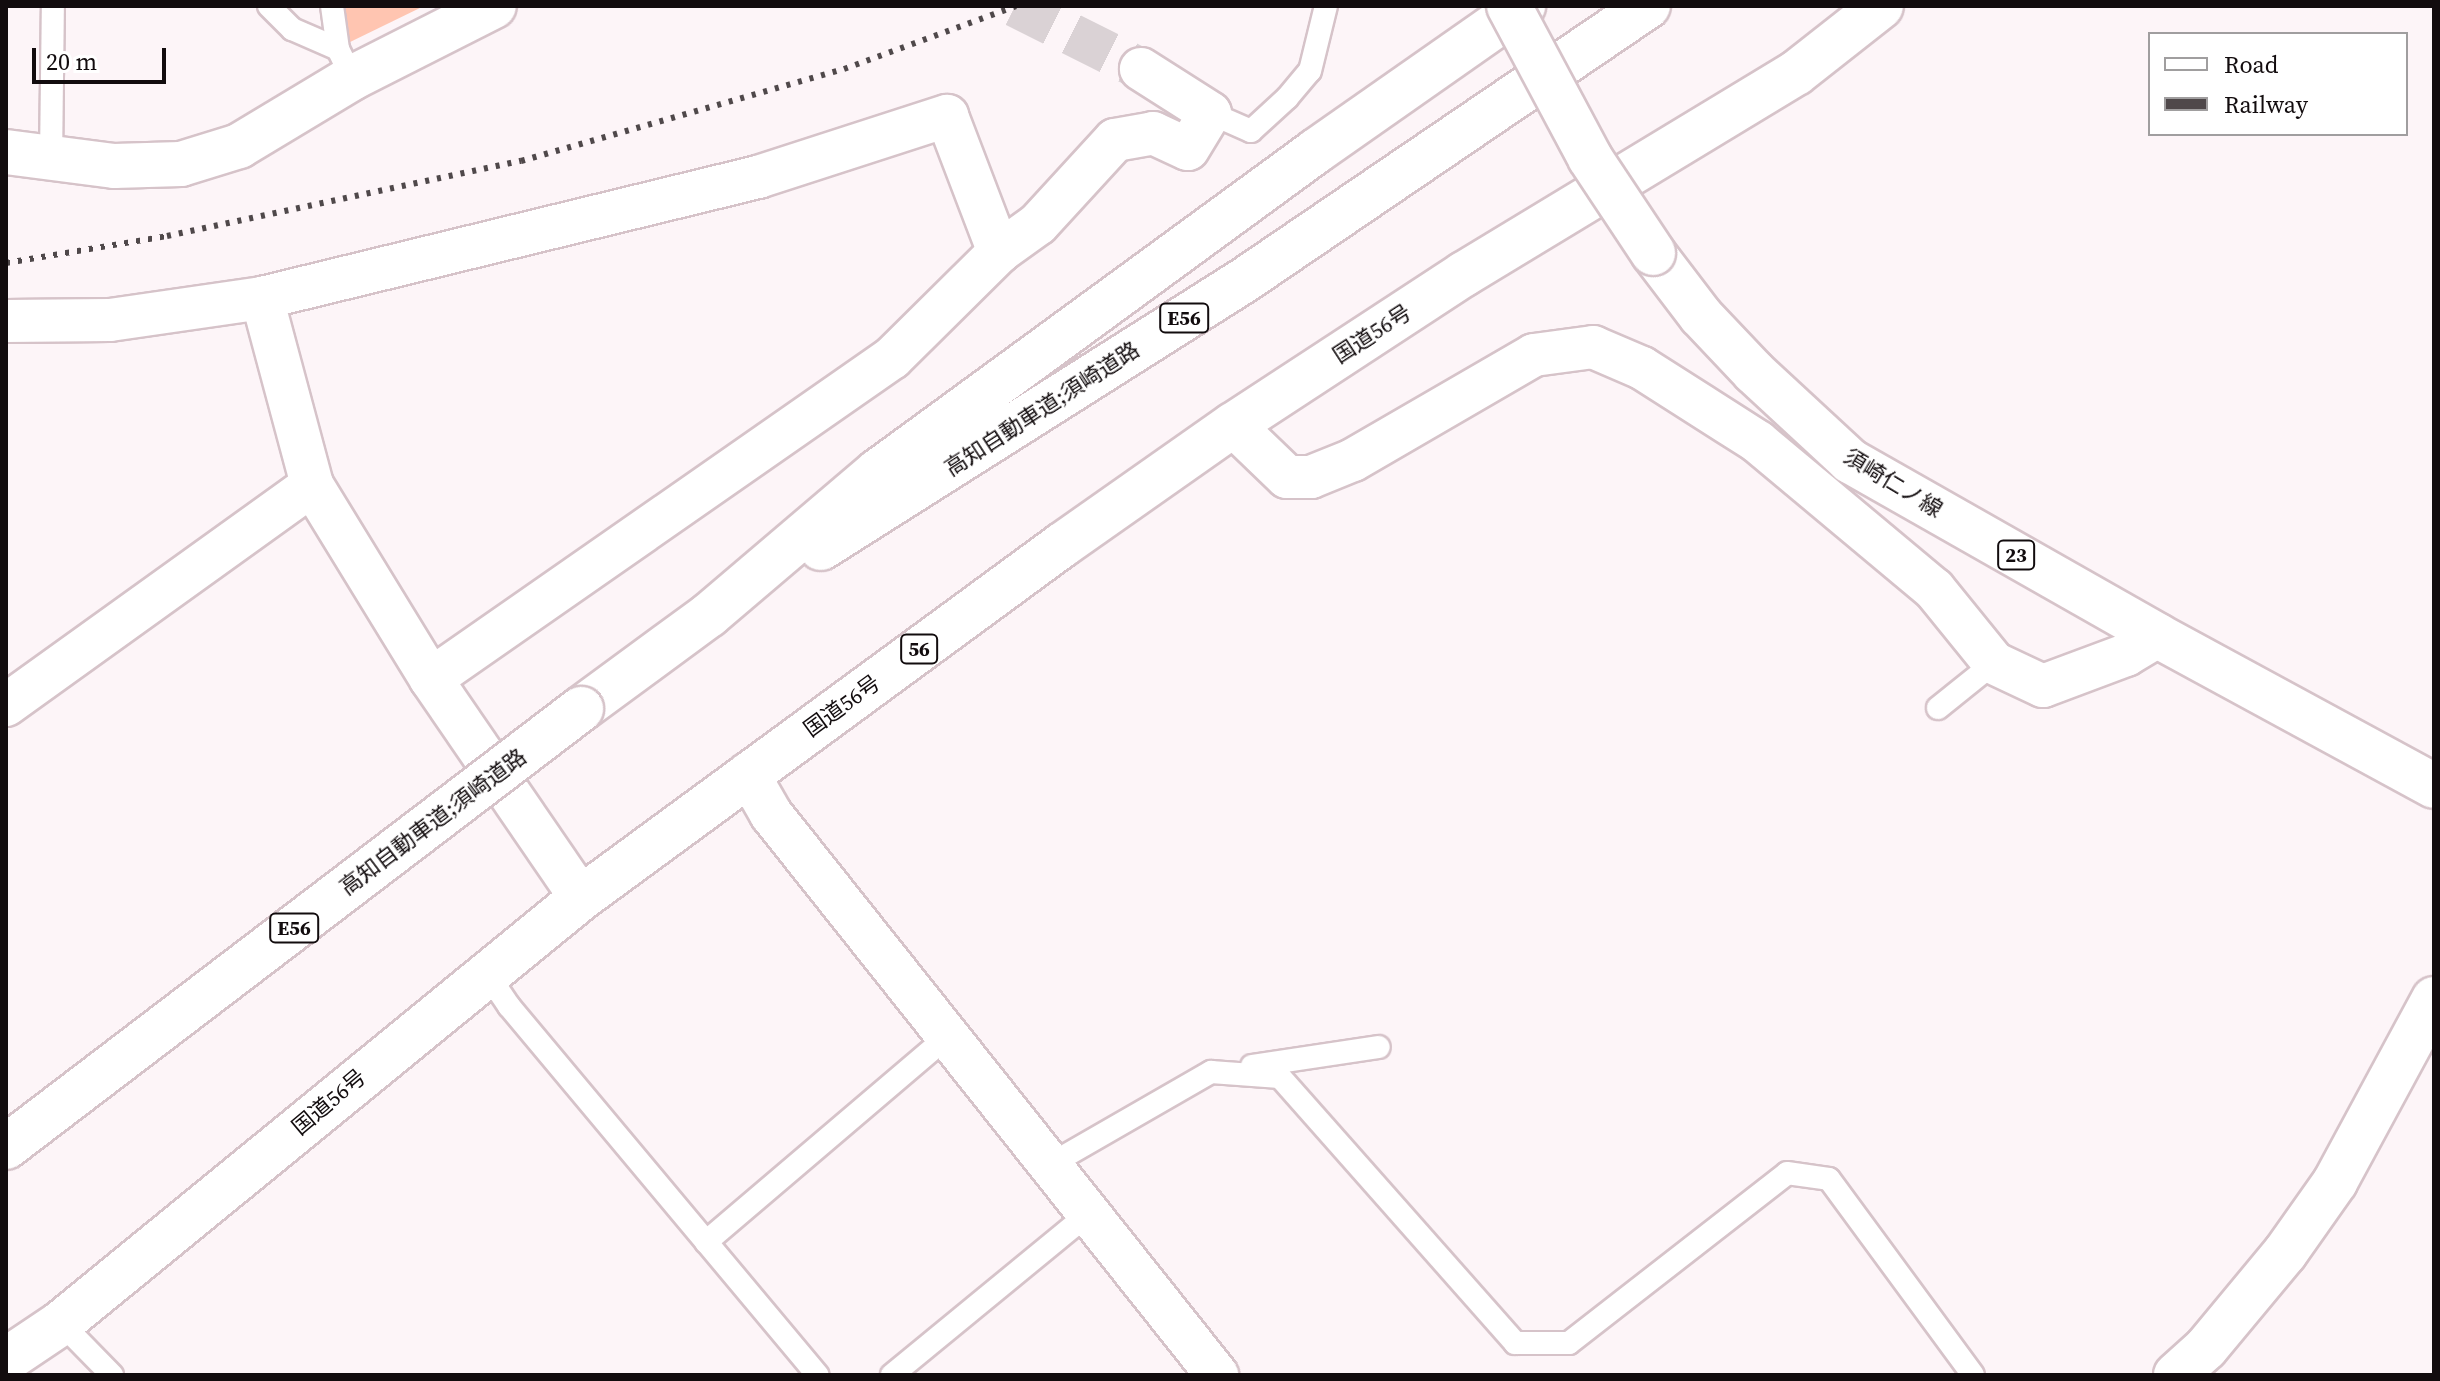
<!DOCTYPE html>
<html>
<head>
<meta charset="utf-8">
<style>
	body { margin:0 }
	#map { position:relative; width:2440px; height:1381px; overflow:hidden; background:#fdf5f8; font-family:"Source Serif 4","Noto Sans JP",serif }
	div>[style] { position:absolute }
	.green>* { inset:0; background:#ffc5b1 }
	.street-tunnel>* { height:42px; margin-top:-21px; transform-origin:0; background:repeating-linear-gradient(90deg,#dad2d5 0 42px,transparent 0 63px) }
	.roads { filter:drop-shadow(2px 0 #d6c3c9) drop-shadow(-2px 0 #d6c3c9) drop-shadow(0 2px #d6c3c9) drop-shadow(0 -2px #d6c3c9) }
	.lane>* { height:22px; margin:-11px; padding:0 11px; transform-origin:11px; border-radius:11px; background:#fff }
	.street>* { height:42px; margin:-21px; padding:0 21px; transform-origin:21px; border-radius:21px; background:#fff }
	.secondary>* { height:44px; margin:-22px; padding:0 22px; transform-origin:22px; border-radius:22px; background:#fff }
	.primary>* { height:44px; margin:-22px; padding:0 22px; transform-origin:22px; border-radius:22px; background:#fff }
	.highway>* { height:44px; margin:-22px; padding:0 22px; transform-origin:22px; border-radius:22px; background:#fff }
	.rail>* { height:6px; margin-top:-3px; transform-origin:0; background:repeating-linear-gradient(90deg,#4f484a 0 4px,transparent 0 12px) }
	.bridges { filter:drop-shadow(2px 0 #d6c3c9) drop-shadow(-2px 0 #d6c3c9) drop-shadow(0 2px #d6c3c9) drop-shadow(0 -2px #d6c3c9) }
	.primary-bridge>* { height:44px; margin:-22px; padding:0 22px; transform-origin:22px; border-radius:22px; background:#fff }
	.highway-bridge>* { height:44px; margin:-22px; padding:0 22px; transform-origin:22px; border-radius:22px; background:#fff }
	span { translate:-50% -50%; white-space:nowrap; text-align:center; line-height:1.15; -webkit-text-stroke:6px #fff; paint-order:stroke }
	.shield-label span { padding:2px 6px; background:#fff; border:2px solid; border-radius:6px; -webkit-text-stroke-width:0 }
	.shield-label { font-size:20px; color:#120c0e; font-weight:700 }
	.street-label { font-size:22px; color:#120c0e }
	.frame { position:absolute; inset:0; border:8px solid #120c0e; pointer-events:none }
	.legend { position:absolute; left:2148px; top:32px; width:260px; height:104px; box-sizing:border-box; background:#fff; border:2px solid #a09e9f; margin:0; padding:10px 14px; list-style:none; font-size:24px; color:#120c0e }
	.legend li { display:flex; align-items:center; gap:16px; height:40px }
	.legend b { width:40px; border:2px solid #a09e9f }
	.scale { position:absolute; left:32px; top:48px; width:134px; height:36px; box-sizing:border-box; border:4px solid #120c0e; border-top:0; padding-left:10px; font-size:24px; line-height:28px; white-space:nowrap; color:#120c0e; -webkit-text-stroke:6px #fff; paint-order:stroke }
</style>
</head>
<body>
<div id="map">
	<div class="green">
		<i style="clip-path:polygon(344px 6px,424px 6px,346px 44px)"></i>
	</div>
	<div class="street-tunnel">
		<i style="left:1015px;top:6px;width:141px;rotate:26.6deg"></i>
	</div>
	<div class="roads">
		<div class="lane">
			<i style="left:269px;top:6px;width:33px;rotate:45deg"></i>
			<i style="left:292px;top:29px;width:50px;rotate:23.5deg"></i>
			<i style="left:338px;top:49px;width:32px;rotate:64deg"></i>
			<i style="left:332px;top:6px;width:43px;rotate:82.1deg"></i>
			<i style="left:1210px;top:113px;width:45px;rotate:23.7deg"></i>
			<i style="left:1251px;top:131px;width:49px;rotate:-42.5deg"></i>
			<i style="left:1287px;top:98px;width:35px;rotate:-50deg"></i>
			<i style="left:1310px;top:71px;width:67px;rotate:-76.2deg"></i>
			<i style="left:51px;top:160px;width:154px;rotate:-89.3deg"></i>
			<i style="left:1938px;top:708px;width:72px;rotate:-38.8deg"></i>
			<i style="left:486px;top:972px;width:41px;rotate:55.9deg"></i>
			<i style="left:509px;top:1006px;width:481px;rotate:50.1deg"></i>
			<i style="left:1252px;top:1066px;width:128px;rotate:-8.5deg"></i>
			<i style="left:1051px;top:1164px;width:185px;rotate:-29.9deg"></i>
			<i style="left:1211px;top:1072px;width:69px;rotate:4.1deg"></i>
			<i style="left:1280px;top:1077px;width:355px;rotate:48.5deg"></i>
			<i style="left:1515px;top:1343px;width:54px"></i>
			<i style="left:1569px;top:1343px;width:276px;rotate:-37.9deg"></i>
			<i style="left:1787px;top:1173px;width:42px;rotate:8.1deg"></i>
			<i style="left:1829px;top:1179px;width:243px;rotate:53.7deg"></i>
			<i style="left:706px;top:1242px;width:316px;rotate:-40.4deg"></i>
			<i style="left:61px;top:1323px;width:73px;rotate:45.6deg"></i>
			<i style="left:892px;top:1375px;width:255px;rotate:-39.4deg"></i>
		</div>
		<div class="street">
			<i style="left:262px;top:298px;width:194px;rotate:75deg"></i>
			<i style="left:312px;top:485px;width:228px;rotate:58.5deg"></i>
			<i style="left:431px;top:679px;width:265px;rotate:55.6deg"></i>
			<i style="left:6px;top:321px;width:104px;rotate:-0.6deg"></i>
			<i style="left:110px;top:320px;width:154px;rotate:-8.2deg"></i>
			<i style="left:262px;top:298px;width:511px;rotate:-13.71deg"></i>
			<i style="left:758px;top:177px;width:199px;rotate:-17.9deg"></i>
			<i style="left:947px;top:116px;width:146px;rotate:69.1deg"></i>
			<i style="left:1233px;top:425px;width:75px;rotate:43.9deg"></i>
			<i style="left:1287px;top:477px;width:24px"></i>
			<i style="left:1311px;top:477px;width:45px;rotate:-22deg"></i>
			<i style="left:1353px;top:460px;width:209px;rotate:-30.1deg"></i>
			<i style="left:1534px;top:355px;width:60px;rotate:-7.7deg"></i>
			<i style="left:1593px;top:347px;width:53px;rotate:23.2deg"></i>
			<i style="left:1642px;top:368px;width:138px;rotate:32.5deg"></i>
			<i style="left:1758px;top:442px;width:229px;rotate:39.9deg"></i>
			<i style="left:1934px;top:589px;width:95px;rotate:51deg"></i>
			<i style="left:1994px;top:663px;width:54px;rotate:25.1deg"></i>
			<i style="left:2043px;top:686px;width:89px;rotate:-20.5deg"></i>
			<i style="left:2126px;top:655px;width:37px;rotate:-31deg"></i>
			<i style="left:431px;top:679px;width:562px;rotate:-34.85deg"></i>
			<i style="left:892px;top:358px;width:151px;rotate:-44.7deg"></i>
			<i style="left:999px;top:252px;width:48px;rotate:-35.7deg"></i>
			<i style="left:1038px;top:224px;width:114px;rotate:-47.5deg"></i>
			<i style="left:1115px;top:140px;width:39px;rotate:-10deg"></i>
			<i style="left:1153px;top:133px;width:38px;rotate:25deg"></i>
			<i style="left:1188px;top:149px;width:42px;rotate:-58.6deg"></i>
			<i style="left:1210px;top:113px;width:82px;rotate:-147.5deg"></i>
			<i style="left:6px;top:705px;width:377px;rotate:-35.7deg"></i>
			<i style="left:748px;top:774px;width:46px;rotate:60.1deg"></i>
			<i style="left:771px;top:814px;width:717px;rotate:51.51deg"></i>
		</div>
		<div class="secondary">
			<i style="left:6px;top:152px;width:109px;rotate:7.4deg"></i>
			<i style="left:114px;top:166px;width:67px;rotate:-1.7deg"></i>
			<i style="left:181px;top:164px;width:61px;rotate:-17.2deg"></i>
			<i style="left:239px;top:146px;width:132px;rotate:-31deg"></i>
			<i style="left:352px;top:78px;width:159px;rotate:-26.9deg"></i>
			<i style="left:2176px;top:1375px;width:40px;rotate:-42deg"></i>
			<i style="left:2206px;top:1348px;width:124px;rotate:-50.3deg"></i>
			<i style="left:2285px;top:1253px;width:87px;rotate:-54.8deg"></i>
			<i style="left:2335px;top:1182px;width:208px;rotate:-61.6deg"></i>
		</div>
		<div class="primary">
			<i style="left:1653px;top:253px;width:79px;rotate:52.7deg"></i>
			<i style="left:1701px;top:316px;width:77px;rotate:46.6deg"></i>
			<i style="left:1754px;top:372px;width:131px;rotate:42.8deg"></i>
			<i style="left:1850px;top:461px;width:354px;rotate:29.6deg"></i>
			<i style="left:2158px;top:636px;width:314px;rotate:28.5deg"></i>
		</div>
		<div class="highway">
			<i style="left:821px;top:548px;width:503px;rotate:-32.33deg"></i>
			<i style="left:1246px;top:279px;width:486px;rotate:-34.2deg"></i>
			<i style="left:581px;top:709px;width:159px;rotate:-36.3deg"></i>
			<i style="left:709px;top:615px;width:221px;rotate:-40.4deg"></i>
			<i style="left:877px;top:472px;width:544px;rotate:-36.17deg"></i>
			<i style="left:1316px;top:151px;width:253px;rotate:-35deg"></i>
			<i style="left:6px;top:1360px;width:66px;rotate:-33.9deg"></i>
			<i style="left:61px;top:1323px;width:672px;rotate:-39.26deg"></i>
			<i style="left:581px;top:898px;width:597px;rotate:-36.27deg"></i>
			<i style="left:1062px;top:545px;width:209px;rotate:-35.1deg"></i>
			<i style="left:1233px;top:425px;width:276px;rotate:-33.2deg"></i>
			<i style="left:1464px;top:274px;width:388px;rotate:-31.2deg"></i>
			<i style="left:1796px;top:73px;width:108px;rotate:-38.2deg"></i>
		</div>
	</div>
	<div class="rail">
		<i style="left:6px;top:263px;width:163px;rotate:-9.5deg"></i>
		<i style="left:167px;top:236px;width:362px;rotate:-12deg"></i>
		<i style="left:521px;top:161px;width:336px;rotate:-15.9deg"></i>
		<i style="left:844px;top:69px;width:183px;rotate:-20.1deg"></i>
	</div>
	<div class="bridges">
		<div class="primary-bridge">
			<i style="left:1509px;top:6px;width:172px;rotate:61.9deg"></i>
			<i style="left:1590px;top:158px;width:114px;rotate:56.4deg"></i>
		</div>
		<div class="highway-bridge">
			<i style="left:6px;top:1147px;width:723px;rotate:-37.3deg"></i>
		</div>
	</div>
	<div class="shield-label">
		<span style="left:1184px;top:318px">E56</span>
		<span style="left:2016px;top:555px">23</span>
		<span style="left:919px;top:649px">56</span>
		<span style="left:294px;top:928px">E56</span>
	</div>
	<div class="street-label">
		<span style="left:1372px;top:334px;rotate:-33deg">国道56号</span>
		<span style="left:1042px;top:409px;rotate:-33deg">高知自動車道;須崎道路</span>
		<span style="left:1893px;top:483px;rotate:31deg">須崎仁ノ線</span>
		<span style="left:842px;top:706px;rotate:-36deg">国道56号</span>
		<span style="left:433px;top:822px;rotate:-37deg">高知自動車道;須崎道路</span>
		<span style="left:329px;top:1102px;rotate:-40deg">国道56号</span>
	</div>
	<div class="frame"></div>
	<ul class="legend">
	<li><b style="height:10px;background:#fff"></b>Road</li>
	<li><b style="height:10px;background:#4f484a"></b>Railway</li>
	</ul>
	<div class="scale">20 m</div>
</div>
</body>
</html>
